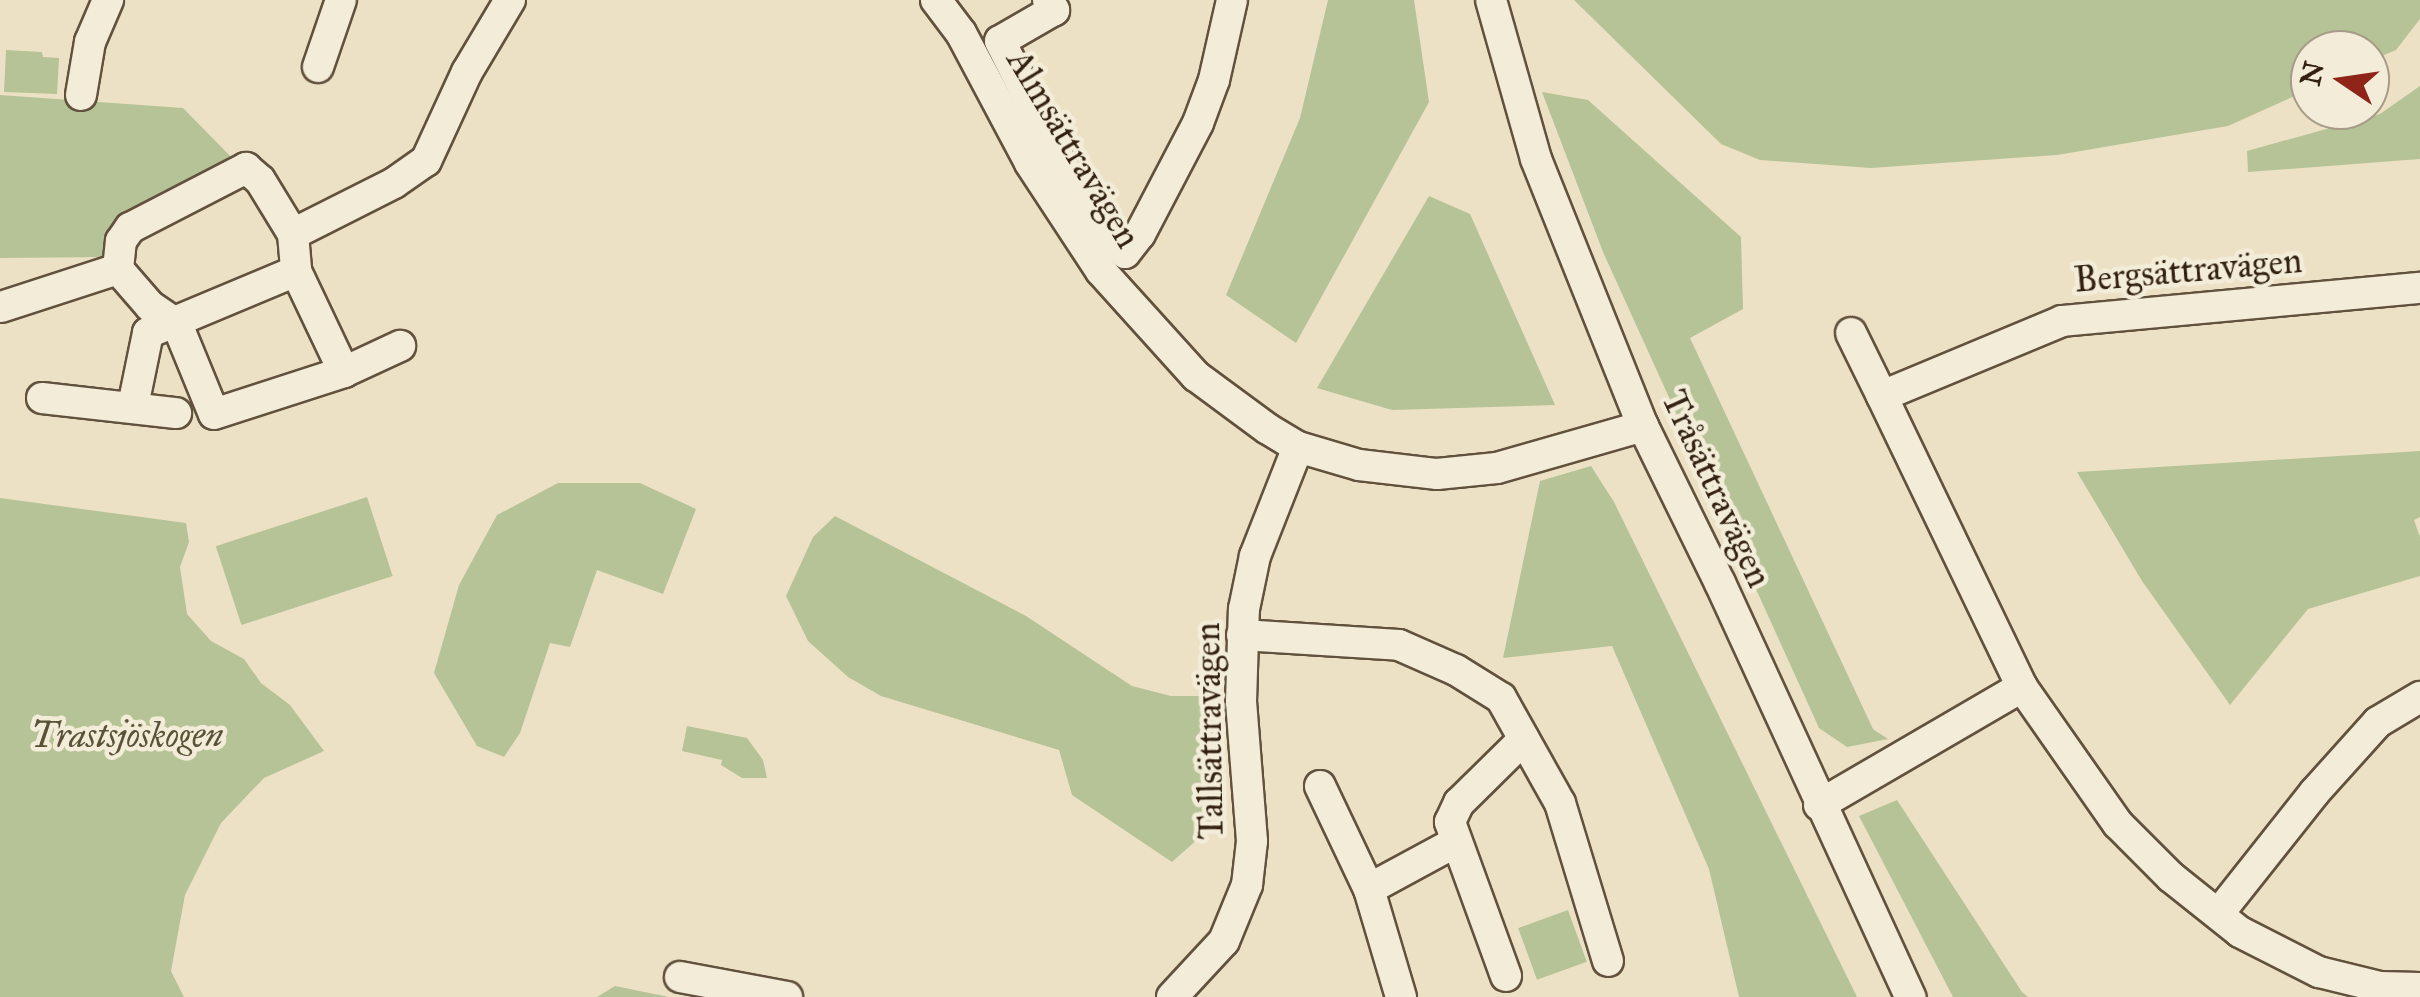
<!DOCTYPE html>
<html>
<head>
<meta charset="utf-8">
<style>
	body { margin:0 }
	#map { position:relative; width:2420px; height:997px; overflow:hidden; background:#ede1c5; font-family:"IM FELL Great Primer",serif }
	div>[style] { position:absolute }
	.green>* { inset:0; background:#b6c396; transform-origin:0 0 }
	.roads { filter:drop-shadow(2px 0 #61513d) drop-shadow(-2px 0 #61513d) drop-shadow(0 2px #61513d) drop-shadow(0 -2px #61513d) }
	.street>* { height:30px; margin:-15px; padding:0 15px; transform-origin:15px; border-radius:15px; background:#f3ecd9 }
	span { translate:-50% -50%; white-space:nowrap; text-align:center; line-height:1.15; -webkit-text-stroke:9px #f3ecd9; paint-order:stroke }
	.street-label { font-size:35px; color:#322110 }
	.park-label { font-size:35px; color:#5a5238; font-style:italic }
	.north { position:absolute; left:2290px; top:30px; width:100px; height:100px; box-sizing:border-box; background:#f3ecd9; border:2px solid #a69b89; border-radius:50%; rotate:283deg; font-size:28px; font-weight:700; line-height:40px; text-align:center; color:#322110 }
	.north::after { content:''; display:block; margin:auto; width:35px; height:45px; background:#8f2418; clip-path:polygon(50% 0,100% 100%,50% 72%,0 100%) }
</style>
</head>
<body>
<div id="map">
	<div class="green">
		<i style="clip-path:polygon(1328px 0,1414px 0,1429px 102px,1296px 343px,1226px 295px,1300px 118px)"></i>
		<i style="clip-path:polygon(1574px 0,2420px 0,2420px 19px,2396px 50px,2370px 61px,2370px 50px,2310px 50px,2310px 89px,2228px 126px,2057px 155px,1871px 168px,1760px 160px,1721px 144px)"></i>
		<i style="clip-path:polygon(6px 50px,42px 52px,43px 57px,59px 58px,57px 94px,4px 92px)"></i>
		<i style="clip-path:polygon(2420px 86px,2420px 159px,2248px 172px,2247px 151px,2380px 114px)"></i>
		<i style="clip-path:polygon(1542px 92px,1588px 100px,1741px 237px,1743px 309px,1690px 338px,1873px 729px,1888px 739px,1847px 747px,1819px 728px,1603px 252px)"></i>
		<i style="clip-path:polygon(0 95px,183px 108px,239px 165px,109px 257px,0 258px)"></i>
		<i style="clip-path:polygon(1429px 196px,1470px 214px,1555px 405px,1392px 410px,1317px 388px)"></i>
		<i style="clip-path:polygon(2420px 451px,2420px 517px,2414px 520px,2420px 537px,2420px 576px,2308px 609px,2230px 705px,2142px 581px,2077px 472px)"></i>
		<i style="clip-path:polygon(1591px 466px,1614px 502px,1857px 997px,1739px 997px,1709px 869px,1612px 646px,1503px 658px,1540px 481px)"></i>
		<i style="clip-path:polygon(558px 483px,640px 483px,696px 509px,663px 594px,597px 570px,570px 647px,550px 643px,520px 733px,504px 757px,477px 746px,434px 673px,459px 585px,497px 515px)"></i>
		<i style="left:367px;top:497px;width:83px;height:159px;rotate:72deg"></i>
		<i style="clip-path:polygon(0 498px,186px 523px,189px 542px,180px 567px,187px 614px,211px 641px,244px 659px,261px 683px,290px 705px,324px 751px,264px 778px,221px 823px,185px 895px,171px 971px,184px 997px,0 997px)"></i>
		<i style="clip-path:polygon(835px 516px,1026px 616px,1132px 686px,1171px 696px,1203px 696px,1216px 710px,1218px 788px,1209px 829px,1172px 862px,1072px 795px,1059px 750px,881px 696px,848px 677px,808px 641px,786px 596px,813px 537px)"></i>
		<i style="clip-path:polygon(687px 726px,747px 738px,763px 760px,767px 778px,742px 778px,721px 765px,722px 760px,682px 751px)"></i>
		<i style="clip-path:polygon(1897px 800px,2022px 992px,2028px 997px,1953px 997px,1859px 816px)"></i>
		<i style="left:1568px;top:910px;width:55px;height:53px;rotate:70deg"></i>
		<i style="clip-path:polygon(615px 986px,669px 997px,597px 997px)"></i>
	</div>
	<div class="roads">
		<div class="street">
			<i style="left:936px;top:0;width:41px;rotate:52.9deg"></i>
			<i style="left:961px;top:33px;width:147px;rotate:62deg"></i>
			<i style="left:1030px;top:163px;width:129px;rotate:56.7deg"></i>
			<i style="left:1101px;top:271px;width:142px;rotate:47.9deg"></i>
			<i style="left:1196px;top:376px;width:89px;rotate:36.4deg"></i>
			<i style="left:1268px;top:429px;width:35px;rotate:31deg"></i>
			<i style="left:1298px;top:447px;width:64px;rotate:16.4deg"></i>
			<i style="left:1359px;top:465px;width:79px;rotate:6.6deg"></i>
			<i style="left:1437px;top:474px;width:60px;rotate:-5.7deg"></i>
			<i style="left:1497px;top:468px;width:152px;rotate:-16deg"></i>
			<i style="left:1048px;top:0;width:12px;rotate:59deg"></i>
			<i style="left:1054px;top:10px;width:62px;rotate:150.1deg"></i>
			<i style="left:1000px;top:41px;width:171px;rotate:63.3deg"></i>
			<i style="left:1077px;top:194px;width:76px;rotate:50.9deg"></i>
			<i style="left:1125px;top:253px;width:24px;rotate:-52deg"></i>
			<i style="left:1140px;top:234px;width:125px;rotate:-62.4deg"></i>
			<i style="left:1198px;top:123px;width:46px;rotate:-69.6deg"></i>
			<i style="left:1214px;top:80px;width:82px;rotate:-77.3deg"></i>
			<i style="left:1491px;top:0;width:165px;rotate:74.2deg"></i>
			<i style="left:1536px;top:159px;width:288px;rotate:68.2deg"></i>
			<i style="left:1643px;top:426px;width:175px;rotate:63.9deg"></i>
			<i style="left:1720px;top:583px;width:456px;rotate:65.3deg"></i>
			<i style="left:318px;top:67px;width:71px;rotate:-71.1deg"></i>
			<i style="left:81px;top:95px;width:54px;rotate:-80.4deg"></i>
			<i style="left:90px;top:42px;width:46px;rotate:-66.8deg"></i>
			<i style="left:293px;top:234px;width:113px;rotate:-26.8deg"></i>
			<i style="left:394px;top:183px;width:39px;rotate:-35deg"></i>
			<i style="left:426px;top:161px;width:98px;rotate:-65.3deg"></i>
			<i style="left:467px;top:72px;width:84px;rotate:-59.2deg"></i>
			<i style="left:118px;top:269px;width:49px;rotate:49.1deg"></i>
			<i style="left:150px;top:306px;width:32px;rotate:34deg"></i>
			<i style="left:177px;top:324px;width:97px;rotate:67.7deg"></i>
			<i style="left:214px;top:414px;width:137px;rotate:-17.9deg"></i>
			<i style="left:344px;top:372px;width:62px;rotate:-24.9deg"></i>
			<i style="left:1px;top:307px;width:123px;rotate:-18deg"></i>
			<i style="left:118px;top:269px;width:28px;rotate:-84deg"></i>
			<i style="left:121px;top:241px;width:16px;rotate:-55deg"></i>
			<i style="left:130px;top:228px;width:131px;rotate:-27.3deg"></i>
			<i style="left:246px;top:168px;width:18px;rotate:41deg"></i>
			<i style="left:260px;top:180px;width:63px;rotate:58.6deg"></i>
			<i style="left:293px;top:234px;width:37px;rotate:85deg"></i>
			<i style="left:296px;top:271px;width:112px;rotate:64.6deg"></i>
			<i style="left:1851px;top:333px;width:70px;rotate:63.8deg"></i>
			<i style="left:42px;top:398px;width:135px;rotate:6.4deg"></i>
			<i style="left:133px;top:406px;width:75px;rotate:-78.4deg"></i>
			<i style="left:148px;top:333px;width:160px;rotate:-22.7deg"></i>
			<i style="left:1242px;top:635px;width:157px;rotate:3.6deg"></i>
			<i style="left:1399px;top:645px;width:62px;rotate:23.7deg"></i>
			<i style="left:1456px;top:670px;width:53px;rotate:31.9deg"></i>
			<i style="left:1501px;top:698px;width:120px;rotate:60.7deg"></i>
			<i style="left:1560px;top:803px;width:165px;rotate:73.1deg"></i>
			<i style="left:2022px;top:687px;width:167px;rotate:55deg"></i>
			<i style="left:2118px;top:824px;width:75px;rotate:45deg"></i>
			<i style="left:2171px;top:877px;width:88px;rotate:38.6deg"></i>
			<i style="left:2240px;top:932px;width:89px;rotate:26.9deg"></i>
			<i style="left:2319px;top:972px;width:63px;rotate:13.8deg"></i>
			<i style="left:2380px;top:987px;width:40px;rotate:1.4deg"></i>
			<i style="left:1320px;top:786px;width:114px;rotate:64.6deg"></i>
			<i style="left:1819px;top:805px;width:235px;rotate:-30.2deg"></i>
			<i style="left:2022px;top:687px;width:323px;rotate:-115.7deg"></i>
			<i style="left:1882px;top:396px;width:195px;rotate:-22.6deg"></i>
			<i style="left:2062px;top:321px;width:360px;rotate:-5.3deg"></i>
			<i style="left:2219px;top:913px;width:153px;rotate:-51.6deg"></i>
			<i style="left:2314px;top:793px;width:96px;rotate:-48deg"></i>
			<i style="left:2378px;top:722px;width:49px;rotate:-30.8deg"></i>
			<i style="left:1506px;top:976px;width:164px;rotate:-110deg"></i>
			<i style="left:1450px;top:822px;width:21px;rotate:-65deg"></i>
			<i style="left:1459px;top:803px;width:91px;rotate:-44.6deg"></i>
			<i style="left:680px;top:977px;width:109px;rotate:10.6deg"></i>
			<i style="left:1172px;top:997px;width:76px;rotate:-47.1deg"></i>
			<i style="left:1224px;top:941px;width:61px;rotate:-67.7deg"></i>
			<i style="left:1247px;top:885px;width:44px;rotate:-83.5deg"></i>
			<i style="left:1252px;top:841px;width:139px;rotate:-94.5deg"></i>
			<i style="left:1241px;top:702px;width:93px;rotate:-88.2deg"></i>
			<i style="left:1244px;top:609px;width:54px;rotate:-78.3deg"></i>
			<i style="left:1255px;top:556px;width:117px;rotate:-68.5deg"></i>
			<i style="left:1401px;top:997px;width:113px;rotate:-106.5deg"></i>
			<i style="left:1369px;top:889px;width:99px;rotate:-28.4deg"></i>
		</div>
	</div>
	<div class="street-label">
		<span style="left:1073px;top:149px;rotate:59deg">Almsättravägen</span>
		<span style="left:2188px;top:271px;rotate:-5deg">Bergsättravägen</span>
		<span style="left:1716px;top:489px;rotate:65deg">Tråsättravägen</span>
		<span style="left:1210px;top:731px;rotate:-91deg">Tallsättravägen</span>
	</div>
	<div class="park-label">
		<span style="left:127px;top:736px">Trastsjöskogen</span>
	</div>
	<div class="north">N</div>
</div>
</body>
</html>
